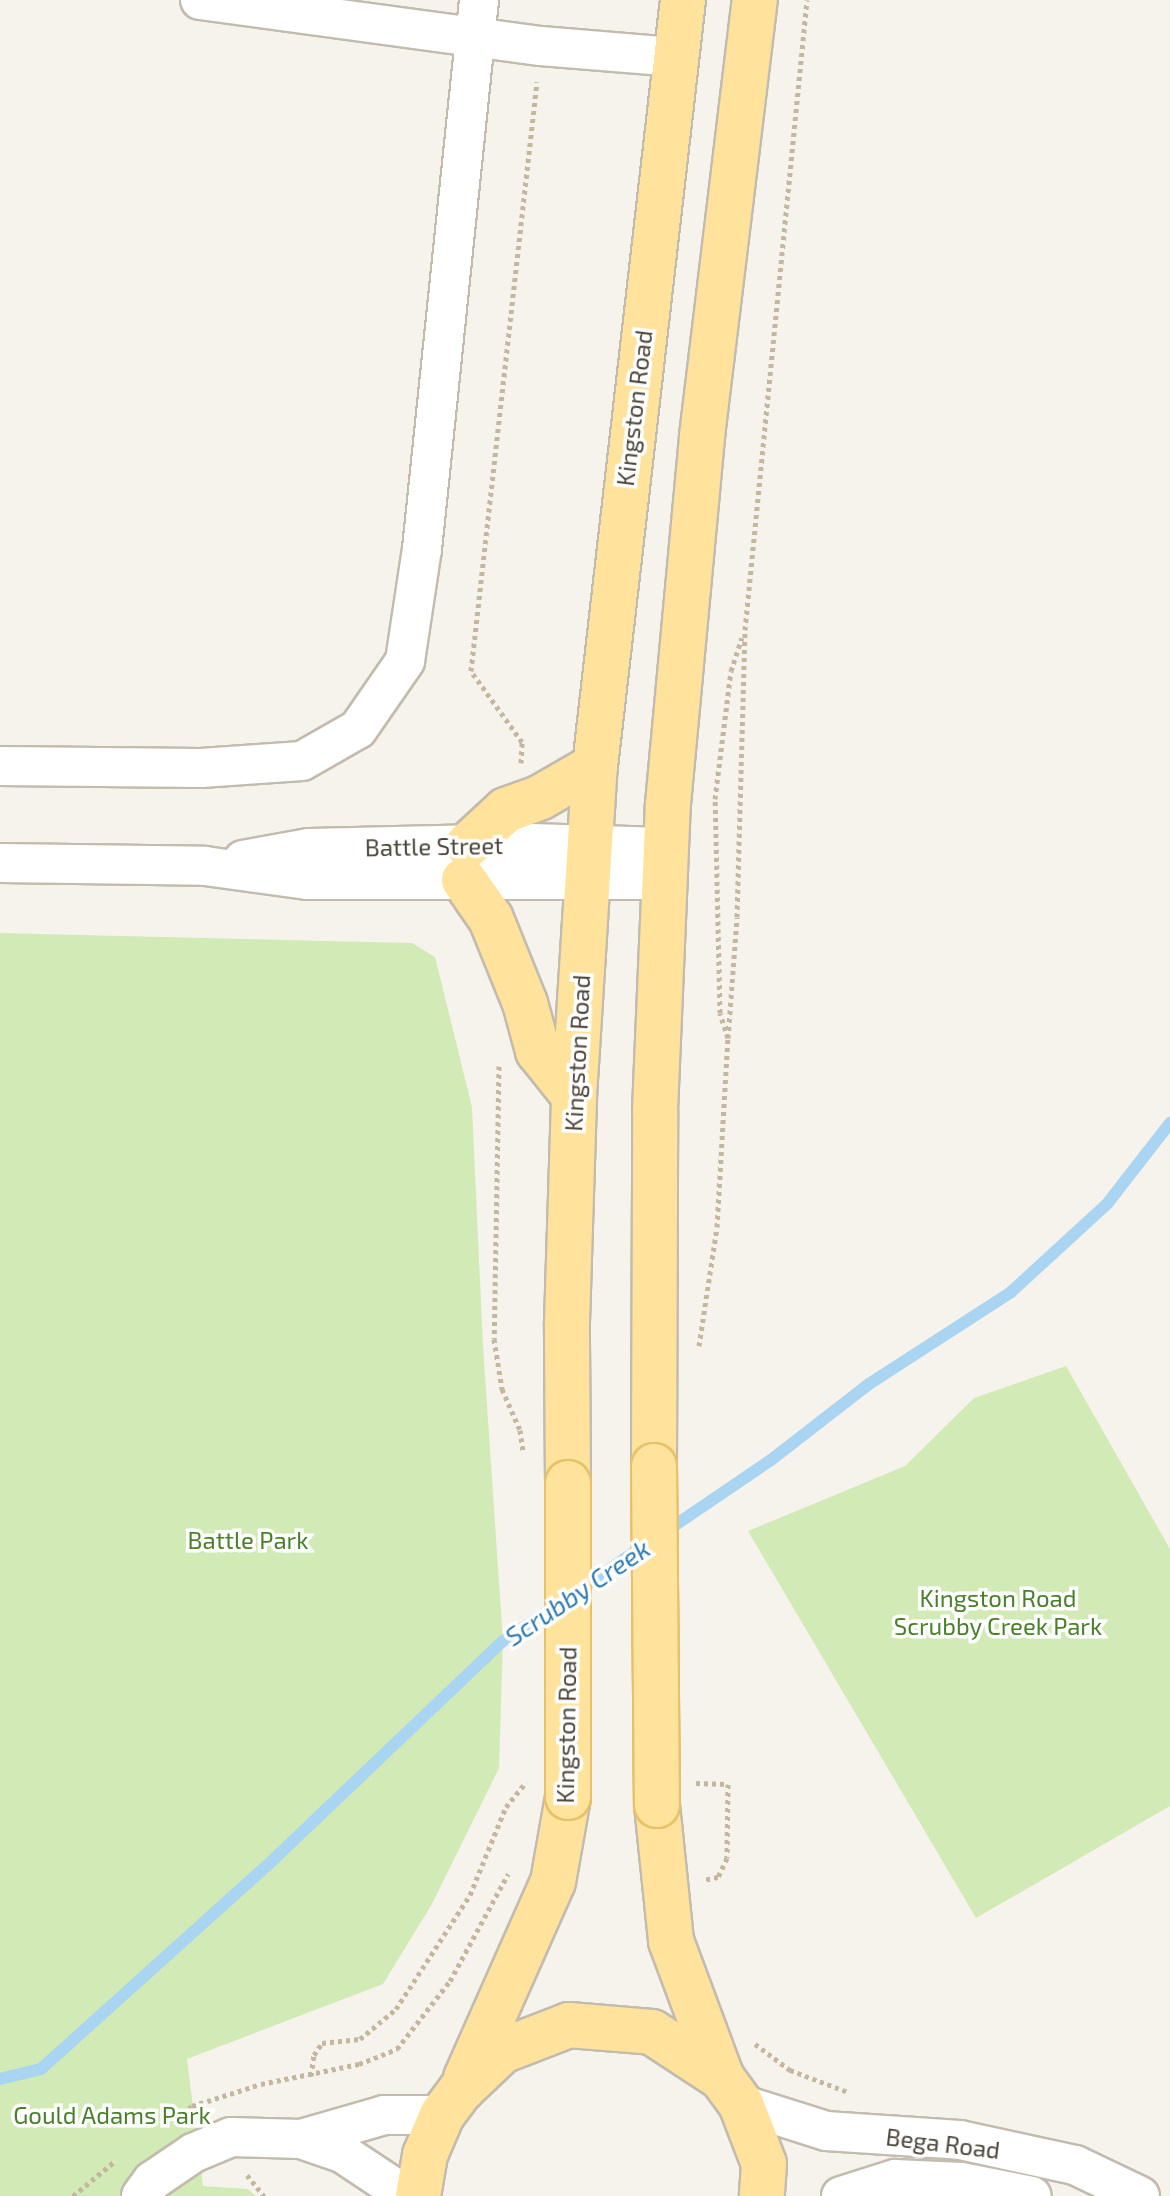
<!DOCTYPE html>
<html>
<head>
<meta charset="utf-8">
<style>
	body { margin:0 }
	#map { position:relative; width:1170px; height:2196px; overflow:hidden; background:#f6f3ec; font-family:"Exo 2",sans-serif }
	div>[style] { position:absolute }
	.green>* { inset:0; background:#d2eab5 }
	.stream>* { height:12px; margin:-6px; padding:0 6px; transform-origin:6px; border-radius:6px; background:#a9d4f2 }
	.path>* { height:5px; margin-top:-2.5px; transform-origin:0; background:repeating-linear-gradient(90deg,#c4b79f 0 4px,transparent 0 8px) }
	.roads { filter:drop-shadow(2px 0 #c2bbae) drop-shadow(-2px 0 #c2bbae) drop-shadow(0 2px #c2bbae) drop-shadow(0 -2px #c2bbae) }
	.minor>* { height:38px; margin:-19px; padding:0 19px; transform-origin:19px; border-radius:19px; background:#fff }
	.major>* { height:44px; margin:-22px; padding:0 22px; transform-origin:22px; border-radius:22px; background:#ffe39c }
	.bridges { filter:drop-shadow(2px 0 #e6c16a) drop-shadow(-2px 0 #e6c16a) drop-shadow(0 2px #e6c16a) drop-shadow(0 -2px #e6c16a) }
	.major-bridge>* { height:44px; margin:-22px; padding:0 22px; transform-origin:22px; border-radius:22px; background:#ffe39c }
	span { translate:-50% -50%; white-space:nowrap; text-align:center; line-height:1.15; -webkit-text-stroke:7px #fff; paint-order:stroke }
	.street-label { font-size:24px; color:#4b4439 }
	.park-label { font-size:24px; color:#4a7f2a }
	.water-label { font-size:26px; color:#2e7ab2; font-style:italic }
</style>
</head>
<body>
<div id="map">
	<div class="green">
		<i style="clip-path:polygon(0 933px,412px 943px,435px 957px,472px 1107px,483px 1346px,503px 1641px,499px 1768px,432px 1904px,383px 1984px,187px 2059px,203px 2186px,248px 2189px,256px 2196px,0 2196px)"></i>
		<i style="clip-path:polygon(1066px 1366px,1170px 1549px,1170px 1806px,976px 1918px,748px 1531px,905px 1466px,974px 1398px)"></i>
	</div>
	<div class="stream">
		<i style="left:665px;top:1532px;width:128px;rotate:-34.2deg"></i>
		<i style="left:771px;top:1460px;width:124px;rotate:-37.8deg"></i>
		<i style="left:869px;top:1384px;width:169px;rotate:-32.9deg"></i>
		<i style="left:1011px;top:1292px;width:130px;rotate:-42.5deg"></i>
		<i style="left:1107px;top:1204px;width:103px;rotate:-52.1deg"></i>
		<i style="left:579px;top:1590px;width:81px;rotate:-34.5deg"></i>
		<i style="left:0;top:2079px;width:42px;rotate:-13.7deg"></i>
		<i style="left:41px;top:2069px;width:315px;rotate:-42deg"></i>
		<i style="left:275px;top:1858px;width:315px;rotate:-43.6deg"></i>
		<i style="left:503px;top:1641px;width:65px;rotate:-33.7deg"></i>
	</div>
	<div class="path">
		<i style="left:521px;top:763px;width:21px;rotate:-87deg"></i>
		<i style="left:522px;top:742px;width:87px;rotate:-125.7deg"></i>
		<i style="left:471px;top:671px;width:593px;rotate:-83.61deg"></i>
		<i style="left:728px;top:1038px;width:121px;rotate:-85.7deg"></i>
		<i style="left:737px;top:917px;width:287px;rotate:-88.4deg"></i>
		<i style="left:745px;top:630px;width:633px;rotate:-84.38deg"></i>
		<i style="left:499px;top:1066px;width:273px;rotate:91deg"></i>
		<i style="left:494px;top:1339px;width:51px;rotate:80.9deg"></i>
		<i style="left:502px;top:1389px;width:45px;rotate:66.3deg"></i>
		<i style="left:520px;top:1430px;width:21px;rotate:82deg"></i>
		<i style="left:699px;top:1346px;width:120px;rotate:-81.4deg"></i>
		<i style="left:717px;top:1227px;width:189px;rotate:-86.7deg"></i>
		<i style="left:728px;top:1038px;width:26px;rotate:-108deg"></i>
		<i style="left:720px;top:1013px;width:214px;rotate:-91.3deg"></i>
		<i style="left:715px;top:799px;width:129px;rotate:-82.9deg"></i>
		<i style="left:731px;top:671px;width:35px;rotate:-72deg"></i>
		<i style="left:696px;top:1783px;width:32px;rotate:2deg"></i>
		<i style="left:728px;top:1784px;width:74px;rotate:90.8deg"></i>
		<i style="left:727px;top:1858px;width:21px;rotate:115deg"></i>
		<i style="left:718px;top:1877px;width:14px;rotate:168deg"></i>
		<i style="left:755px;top:2044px;width:44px;rotate:36.6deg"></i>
		<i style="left:790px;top:2070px;width:62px;rotate:20.8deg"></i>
		<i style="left:311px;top:2076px;width:21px;rotate:-82deg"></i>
		<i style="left:314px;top:2055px;width:14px;rotate:-56deg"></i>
		<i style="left:322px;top:2043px;width:38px;rotate:-6deg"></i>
		<i style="left:360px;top:2039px;width:47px;rotate:-39.8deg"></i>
		<i style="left:396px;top:2009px;width:136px;rotate:-57deg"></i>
		<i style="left:470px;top:1895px;width:95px;rotate:-67.8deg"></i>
		<i style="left:506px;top:1807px;width:32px;rotate:-51deg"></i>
		<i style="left:182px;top:2113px;width:12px;rotate:-35deg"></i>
		<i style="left:192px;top:2106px;width:72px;rotate:-17.7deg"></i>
		<i style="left:261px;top:2084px;width:100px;rotate:-11.5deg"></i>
		<i style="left:359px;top:2064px;width:41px;rotate:-21.5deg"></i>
		<i style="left:397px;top:2049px;width:86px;rotate:-52.1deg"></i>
		<i style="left:450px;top:1981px;width:122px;rotate:-61.5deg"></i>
		<i style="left:247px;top:2175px;width:27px;rotate:51deg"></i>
		<i style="left:73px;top:2196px;width:55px;rotate:-39.8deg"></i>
	</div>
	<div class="roads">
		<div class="minor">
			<i style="left:200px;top:0;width:344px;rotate:7.7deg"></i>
			<i style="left:541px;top:46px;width:135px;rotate:4.7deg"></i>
			<i style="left:0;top:766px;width:201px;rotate:0.6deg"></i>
			<i style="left:201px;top:768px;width:101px;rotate:-4deg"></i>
			<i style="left:302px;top:761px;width:64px;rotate:-29.7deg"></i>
			<i style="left:358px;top:729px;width:83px;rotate:-55.3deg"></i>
			<i style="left:405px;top:661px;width:113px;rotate:-81.4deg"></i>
			<i style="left:422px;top:549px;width:552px;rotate:-84.07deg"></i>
			<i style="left:243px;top:860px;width:67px;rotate:-10.3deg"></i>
			<i style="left:309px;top:848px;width:221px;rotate:-1.3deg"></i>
			<i style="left:530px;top:843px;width:135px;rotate:1.7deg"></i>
			<i style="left:0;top:863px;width:205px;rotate:0.8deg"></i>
			<i style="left:205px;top:866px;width:103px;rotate:7.8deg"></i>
			<i style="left:307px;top:880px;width:357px"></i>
			<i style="left:741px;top:2104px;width:89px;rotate:17.6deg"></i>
			<i style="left:826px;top:2131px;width:134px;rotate:3.8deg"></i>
			<i style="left:960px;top:2140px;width:118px;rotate:12.3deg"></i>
			<i style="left:1075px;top:2165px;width:72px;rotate:25.5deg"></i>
			<i style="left:301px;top:2139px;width:86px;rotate:-16.1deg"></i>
			<i style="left:384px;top:2115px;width:58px"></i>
			<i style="left:141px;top:2196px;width:19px;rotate:-54deg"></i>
			<i style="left:152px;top:2181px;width:50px;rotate:-34.3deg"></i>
			<i style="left:193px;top:2153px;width:41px;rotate:-22.8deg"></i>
			<i style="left:231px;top:2137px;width:70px;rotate:1.6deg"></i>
			<i style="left:301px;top:2139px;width:43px;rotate:18.9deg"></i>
			<i style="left:342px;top:2153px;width:78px;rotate:33.5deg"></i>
			<i style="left:841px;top:2196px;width:57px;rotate:-17.5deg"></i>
			<i style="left:895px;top:2179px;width:66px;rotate:2.6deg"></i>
			<i style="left:961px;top:2182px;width:72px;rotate:11.2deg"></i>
		</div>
		<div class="major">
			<i style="left:468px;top:845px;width:52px;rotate:-42.6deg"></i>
			<i style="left:506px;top:810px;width:37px;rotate:-20deg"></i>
			<i style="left:541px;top:797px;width:62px;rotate:-29.9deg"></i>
			<i style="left:464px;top:880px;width:47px;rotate:55.3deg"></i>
			<i style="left:491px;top:919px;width:91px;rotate:68deg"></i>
			<i style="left:525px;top:1003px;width:50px;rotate:74.8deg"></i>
			<i style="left:538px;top:1051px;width:58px;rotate:51.3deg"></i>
			<i style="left:654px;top:1466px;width:355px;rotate:-89.8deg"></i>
			<i style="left:655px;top:1111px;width:307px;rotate:-87.6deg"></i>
			<i style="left:668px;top:804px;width:370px;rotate:-84.7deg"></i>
			<i style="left:702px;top:436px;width:439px;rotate:-83.1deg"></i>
			<i style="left:568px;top:1483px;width:161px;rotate:-90.4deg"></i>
			<i style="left:567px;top:1322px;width:226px;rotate:-88.2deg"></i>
			<i style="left:574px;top:1096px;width:331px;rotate:-86.4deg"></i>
			<i style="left:595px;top:766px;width:771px;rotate:-83.45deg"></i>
			<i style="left:657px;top:1805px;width:137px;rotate:84.1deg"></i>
			<i style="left:671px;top:1941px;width:146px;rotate:69.6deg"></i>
			<i style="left:466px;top:2078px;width:214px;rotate:-66.1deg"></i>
			<i style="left:553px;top:1882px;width:86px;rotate:-80deg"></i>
			<i style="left:418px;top:2196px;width:42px;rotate:-80.3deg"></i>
			<i style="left:425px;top:2155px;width:43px;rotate:-67deg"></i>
			<i style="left:442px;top:2115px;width:30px;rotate:-53deg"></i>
			<i style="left:460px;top:2091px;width:58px;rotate:-43.6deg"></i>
			<i style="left:502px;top:2051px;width:72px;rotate:-21.2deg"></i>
			<i style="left:569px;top:2025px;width:83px;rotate:4.8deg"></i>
			<i style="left:652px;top:2032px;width:84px;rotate:33.3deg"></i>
			<i style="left:722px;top:2078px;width:32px;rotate:54deg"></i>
			<i style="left:741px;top:2104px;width:64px;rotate:69deg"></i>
			<i style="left:764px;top:2164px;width:32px;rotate:94deg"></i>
		</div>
	</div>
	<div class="bridges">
		<div class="major-bridge">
			<i style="left:654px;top:1466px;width:339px;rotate:89.5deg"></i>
			<i style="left:568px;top:1797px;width:314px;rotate:-90deg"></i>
		</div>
	</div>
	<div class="street-label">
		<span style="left:634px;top:408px;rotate:-83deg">Kingston Road</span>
		<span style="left:434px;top:846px;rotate:-1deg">Battle Street</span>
		<span style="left:577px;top:1053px;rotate:-87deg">Kingston Road</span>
		<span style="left:566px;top:1725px;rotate:-89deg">Kingston Road</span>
		<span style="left:943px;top:2143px;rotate:7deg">Bega Road</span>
	</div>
	<div class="park-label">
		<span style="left:248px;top:1540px">Battle Park</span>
		<span style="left:998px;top:1612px">Kingston Road<br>Scrubby Creek Park</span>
		<span style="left:112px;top:2115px">Gould Adams Park</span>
	</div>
	<div class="water-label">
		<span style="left:577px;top:1592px;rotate:-34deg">Scrubby Creek</span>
	</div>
</div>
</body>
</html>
